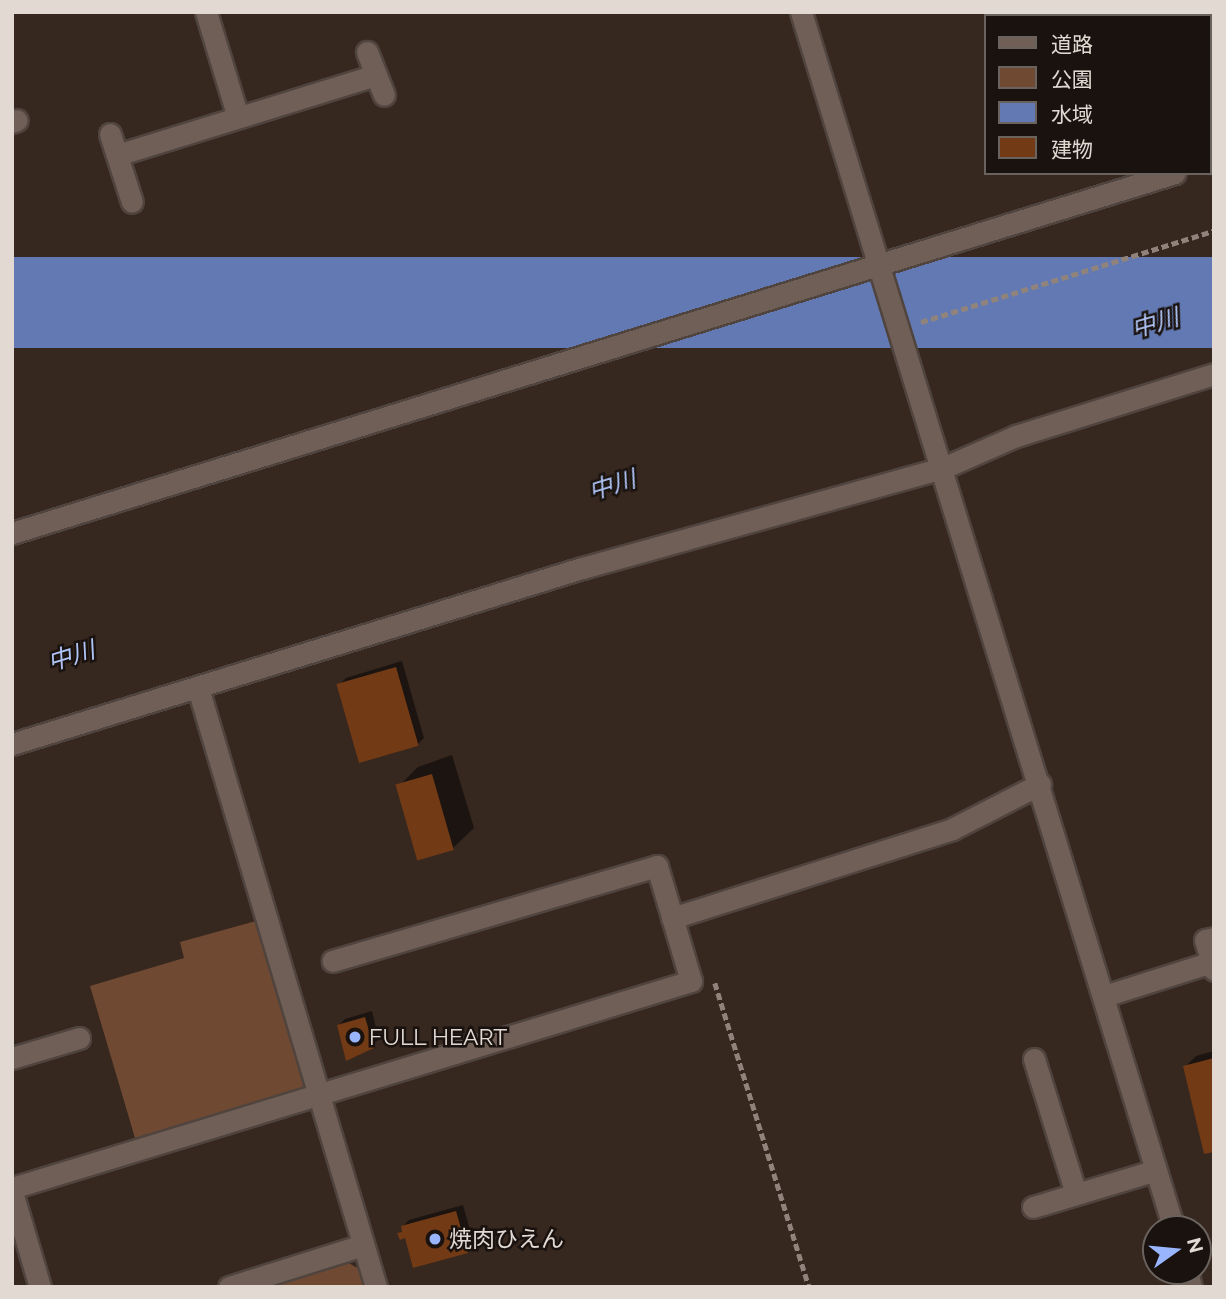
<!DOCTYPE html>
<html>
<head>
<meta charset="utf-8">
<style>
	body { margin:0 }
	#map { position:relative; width:1226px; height:1299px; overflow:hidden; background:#36271f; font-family:Raleway,"Noto Sans JP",sans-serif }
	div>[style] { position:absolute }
	.green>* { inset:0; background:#704933 }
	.water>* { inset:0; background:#6279b3; transform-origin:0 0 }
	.shadow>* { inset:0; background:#0007 }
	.building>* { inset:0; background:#723a15; transform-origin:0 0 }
	.path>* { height:4.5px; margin-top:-2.25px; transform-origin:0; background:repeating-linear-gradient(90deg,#8f837c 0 7px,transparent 0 10.5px) }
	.roads { filter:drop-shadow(2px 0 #50443e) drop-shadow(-2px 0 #50443e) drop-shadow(0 2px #50443e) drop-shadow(0 -2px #50443e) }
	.minor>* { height:21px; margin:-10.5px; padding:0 10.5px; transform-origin:10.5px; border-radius:10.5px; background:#705f56 }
	.dots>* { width:19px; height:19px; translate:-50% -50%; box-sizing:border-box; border:4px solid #19120e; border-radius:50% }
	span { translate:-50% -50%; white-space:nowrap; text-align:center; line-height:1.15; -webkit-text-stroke:5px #19120e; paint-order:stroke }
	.poi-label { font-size:23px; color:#e3d9d3 }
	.left { translate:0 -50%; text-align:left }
	.water-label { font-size:24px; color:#b0c5f7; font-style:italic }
	.frame { position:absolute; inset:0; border:14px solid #e3d9d3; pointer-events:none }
	.legend { position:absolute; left:984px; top:14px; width:228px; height:161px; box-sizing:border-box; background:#19120e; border:2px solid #6a625d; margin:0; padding:9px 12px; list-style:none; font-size:21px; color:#e3d9d3 }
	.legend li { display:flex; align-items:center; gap:14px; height:35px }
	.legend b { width:35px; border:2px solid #6a625d }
	.north { position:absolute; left:1142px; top:1215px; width:70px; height:70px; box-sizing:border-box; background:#19120e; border:2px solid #6a625d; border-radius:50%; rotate:75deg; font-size:19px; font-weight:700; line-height:28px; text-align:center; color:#e3d9d3 }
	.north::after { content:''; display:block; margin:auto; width:24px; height:32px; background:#98b5fd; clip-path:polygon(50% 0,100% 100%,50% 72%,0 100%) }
</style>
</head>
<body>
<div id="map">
	<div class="green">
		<i style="clip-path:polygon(260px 920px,309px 1086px,135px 1138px,90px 986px,184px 958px,180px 942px)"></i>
		<i style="clip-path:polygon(347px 1262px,359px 1269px,365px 1287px,282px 1287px,281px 1283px)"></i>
	</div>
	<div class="water">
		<i style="left:1214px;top:257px;width:91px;height:1258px;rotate:90deg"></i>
	</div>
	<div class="shadow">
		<i style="clip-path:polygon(402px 661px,424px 738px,417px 745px,339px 685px,346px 678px)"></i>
		<i style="clip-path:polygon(452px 755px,474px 828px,453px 848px,398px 787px,418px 767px)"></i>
		<i style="clip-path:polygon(372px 1011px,379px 1040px,347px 1058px,339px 1025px,345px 1019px)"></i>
		<i style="clip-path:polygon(1214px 1051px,1214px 1150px,1185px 1067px,1196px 1056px)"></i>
		<i style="clip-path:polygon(463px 1205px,474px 1244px,467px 1251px,402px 1237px,402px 1227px,409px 1220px)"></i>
	</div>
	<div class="building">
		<i style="left:396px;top:667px;width:82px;height:62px;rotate:74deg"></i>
		<i style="left:432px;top:774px;width:79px;height:38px;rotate:74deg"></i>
		<i style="clip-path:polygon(365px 1017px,374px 1048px,346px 1061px,337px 1025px)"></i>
		<i style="clip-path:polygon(1214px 1058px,1214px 1152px,1204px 1154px,1183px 1066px)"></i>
		<i style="clip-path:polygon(456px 1211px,468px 1253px,413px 1268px,405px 1238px,400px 1240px,397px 1233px,402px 1232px,401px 1226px)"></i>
	</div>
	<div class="path">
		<i style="left:921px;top:322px;width:307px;rotate:-17.3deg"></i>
		<i style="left:715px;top:983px;width:318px;rotate:72.8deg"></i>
	</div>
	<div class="roads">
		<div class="minor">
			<i style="left:206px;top:12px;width:110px;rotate:73.1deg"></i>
			<i style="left:801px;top:12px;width:1273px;rotate:72.96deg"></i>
			<i style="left:367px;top:52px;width:46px;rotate:68.4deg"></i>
			<i style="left:12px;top:122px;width:5px;rotate:-22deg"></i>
			<i style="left:110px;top:134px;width:71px;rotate:72.1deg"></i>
			<i style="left:117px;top:155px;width:270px;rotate:-17.2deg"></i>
			<i style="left:1210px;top:162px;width:4px;rotate:-14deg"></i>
			<i style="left:12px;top:533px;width:1217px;rotate:-17.2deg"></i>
			<i style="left:198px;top:688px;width:625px;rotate:73.45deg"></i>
			<i style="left:12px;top:744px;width:597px;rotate:-17.16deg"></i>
			<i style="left:582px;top:568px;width:375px;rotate:-15.5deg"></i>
			<i style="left:943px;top:468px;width:80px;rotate:-23.7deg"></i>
			<i style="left:1016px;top:436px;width:207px;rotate:-17.4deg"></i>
			<i style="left:672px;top:918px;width:294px;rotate:-17.6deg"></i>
			<i style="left:952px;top:829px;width:99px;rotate:-27.1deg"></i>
			<i style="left:1214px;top:938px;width:9px;rotate:167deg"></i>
			<i style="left:1205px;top:940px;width:31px;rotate:73deg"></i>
			<i style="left:1104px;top:996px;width:113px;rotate:-17.5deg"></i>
			<i style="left:12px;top:1058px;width:70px;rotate:-16.6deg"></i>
			<i style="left:1034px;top:1059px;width:141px;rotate:72.7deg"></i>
			<i style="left:12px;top:1188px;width:710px;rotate:-16.95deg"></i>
			<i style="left:691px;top:981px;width:120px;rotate:-106.5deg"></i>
			<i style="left:657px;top:866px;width:338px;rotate:163.7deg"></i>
			<i style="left:12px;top:1192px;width:99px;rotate:73.6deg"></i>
			<i style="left:1033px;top:1207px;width:128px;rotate:-16.7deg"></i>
			<i style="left:1187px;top:1271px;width:16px;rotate:76deg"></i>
			<i style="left:229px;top:1287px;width:140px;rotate:-17.4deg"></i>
		</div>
	</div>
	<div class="dots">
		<i style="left:355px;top:1037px;background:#98b5fd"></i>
		<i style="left:435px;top:1239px;background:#98b5fd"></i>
	</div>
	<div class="poi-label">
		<span class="left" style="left:369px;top:1037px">FULL HEART</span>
		<span class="left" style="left:449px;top:1239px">焼肉ひえん</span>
	</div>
	<div class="water-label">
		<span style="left:1155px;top:323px;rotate:-16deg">中川</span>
		<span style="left:612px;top:485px;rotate:-17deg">中川</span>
		<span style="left:71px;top:656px;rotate:-17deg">中川</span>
	</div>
	<div class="frame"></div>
	<ul class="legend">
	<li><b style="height:9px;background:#705f56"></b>道路</li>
	<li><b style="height:19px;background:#704933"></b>公園</li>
	<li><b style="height:19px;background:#6279b3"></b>水域</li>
	<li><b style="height:19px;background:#723a15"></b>建物</li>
	</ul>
	<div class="north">N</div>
</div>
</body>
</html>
